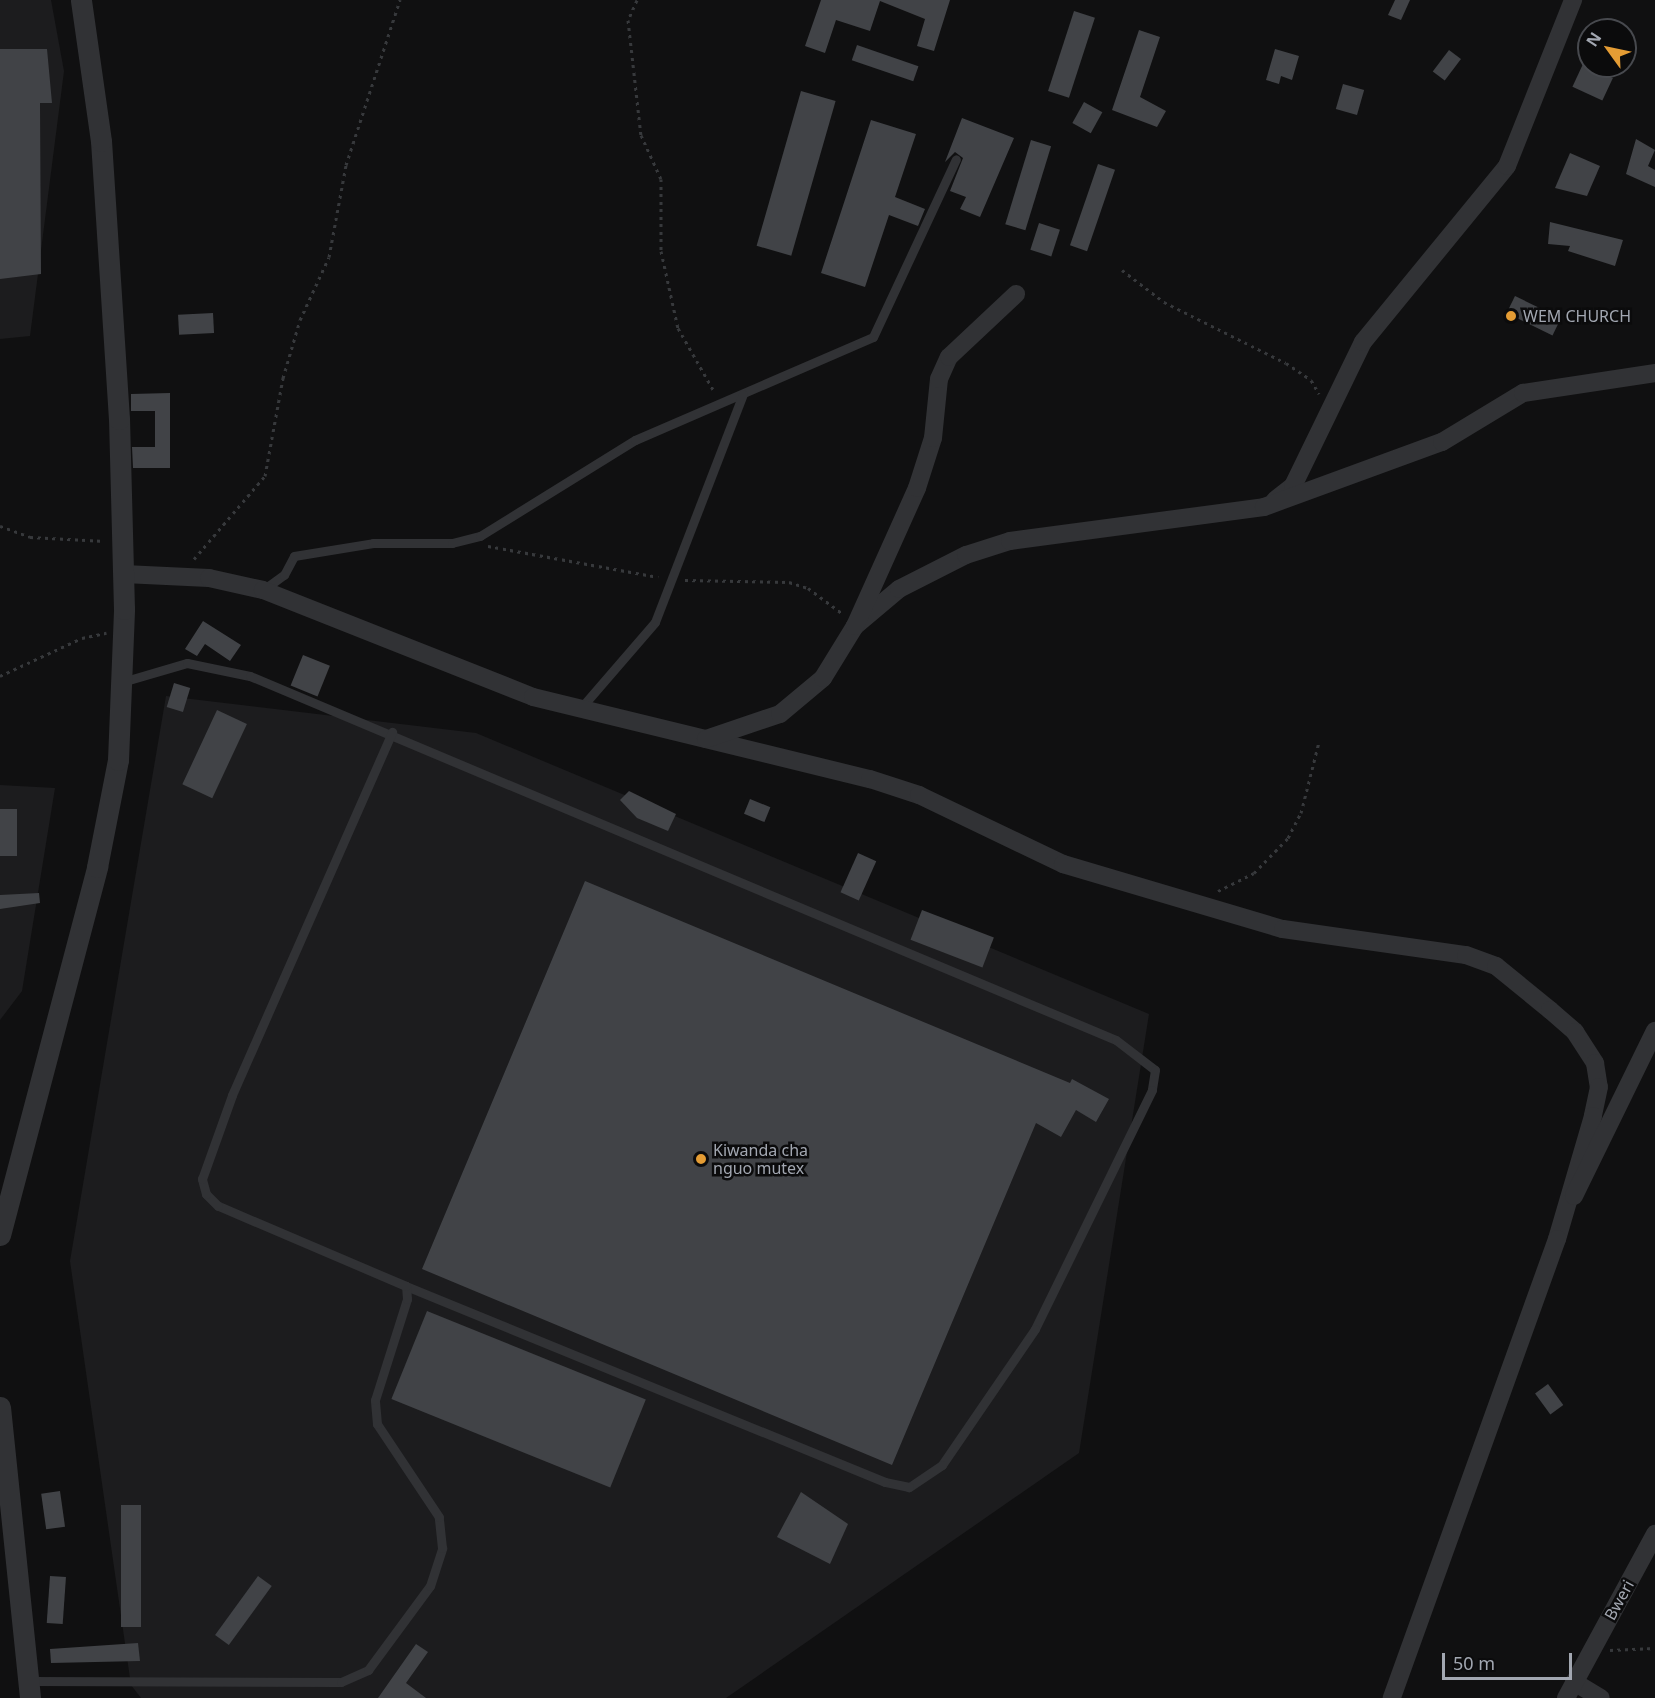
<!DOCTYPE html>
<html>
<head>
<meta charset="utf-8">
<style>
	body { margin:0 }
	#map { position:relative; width:1655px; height:1698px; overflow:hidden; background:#101011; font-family:"Noto Sans",sans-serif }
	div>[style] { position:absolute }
	.built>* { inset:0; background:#1c1c1e }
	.building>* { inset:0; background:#414347; transform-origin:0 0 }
	.path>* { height:3px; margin-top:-1.5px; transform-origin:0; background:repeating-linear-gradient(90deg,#37393c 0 3px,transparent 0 7.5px) }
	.service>* { height:9px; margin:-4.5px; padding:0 4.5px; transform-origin:4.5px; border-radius:4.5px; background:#313235 }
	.minor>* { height:18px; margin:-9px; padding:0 9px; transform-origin:9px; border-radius:9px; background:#313235 }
	.tertiary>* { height:21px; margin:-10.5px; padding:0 10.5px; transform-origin:10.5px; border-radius:10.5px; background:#313235 }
	.dots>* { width:16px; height:16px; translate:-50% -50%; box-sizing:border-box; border:3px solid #0b0b0c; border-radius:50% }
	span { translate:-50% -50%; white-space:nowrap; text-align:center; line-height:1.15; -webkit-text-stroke:5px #0b0b0c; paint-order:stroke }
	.poi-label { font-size:16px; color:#a2a7b1 }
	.left { translate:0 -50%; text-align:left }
	.street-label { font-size:16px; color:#a2a7b1 }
	.north { position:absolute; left:1577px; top:18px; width:60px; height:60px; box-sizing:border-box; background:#0b0b0c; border:2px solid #47494e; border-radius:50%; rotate:303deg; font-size:16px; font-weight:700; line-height:24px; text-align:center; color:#a2a7b1 }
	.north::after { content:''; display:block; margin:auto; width:21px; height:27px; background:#e49c34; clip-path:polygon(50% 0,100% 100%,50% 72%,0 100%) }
	.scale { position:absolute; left:1442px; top:1653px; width:130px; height:27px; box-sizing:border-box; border:3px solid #a2a7b1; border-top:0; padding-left:8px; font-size:18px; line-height:21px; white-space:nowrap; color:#a2a7b1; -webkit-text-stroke:4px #0b0b0c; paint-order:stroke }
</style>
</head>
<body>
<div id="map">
	<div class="built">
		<i style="clip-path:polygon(0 0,51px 0,64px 71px,30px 336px,0 339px)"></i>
		<i style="clip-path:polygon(166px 696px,476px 733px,1149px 1014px,1079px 1453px,726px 1698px,141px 1698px,131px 1685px,70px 1261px)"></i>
		<i style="clip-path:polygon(0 785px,55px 788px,22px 991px,0 1020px)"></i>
	</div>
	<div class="building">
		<i style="clip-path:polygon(821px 0,950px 0,934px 51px,917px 46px,925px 19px,880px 1px,870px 31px,836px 20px,825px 53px,805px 46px)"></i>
		<i style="clip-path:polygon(1395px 0,1410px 0,1401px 20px,1388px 15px)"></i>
		<i style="left:1074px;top:11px;width:22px;height:84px;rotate:18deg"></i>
		<i style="clip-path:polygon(1139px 30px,1160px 37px,1140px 97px,1166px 111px,1157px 127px,1112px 110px)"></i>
		<i style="left:857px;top:45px;width:65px;height:16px;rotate:19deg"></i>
		<i style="clip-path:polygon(0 49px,47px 49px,52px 103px,40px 103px,41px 274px,0 279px)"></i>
		<i style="clip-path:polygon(1275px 49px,1299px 56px,1292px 80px,1281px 76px,1279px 84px,1266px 80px)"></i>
		<i style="left:1449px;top:50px;width:15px;height:27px;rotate:37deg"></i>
		<i style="left:1583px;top:64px;width:33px;height:25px;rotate:25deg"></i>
		<i style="left:1343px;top:84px;width:22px;height:26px;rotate:16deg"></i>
		<i style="left:801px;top:91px;width:36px;height:161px;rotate:16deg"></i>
		<i style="left:1084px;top:102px;width:21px;height:24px;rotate:29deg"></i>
		<i style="clip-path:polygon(962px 118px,1014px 138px,980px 217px,960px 209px,966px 197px,950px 191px,963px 158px,955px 152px,945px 162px)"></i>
		<i style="clip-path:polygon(871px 120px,916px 134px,895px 197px,925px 209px,918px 226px,889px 215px,865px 287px,821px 273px)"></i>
		<i style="clip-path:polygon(1636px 139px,1655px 150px,1648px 166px,1655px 170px,1655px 187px,1626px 174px)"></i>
		<i style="left:1031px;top:140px;width:21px;height:88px;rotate:17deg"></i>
		<i style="clip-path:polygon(1570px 153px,1600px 166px,1587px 196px,1555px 188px)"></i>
		<i style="left:1098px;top:164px;width:18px;height:86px;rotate:19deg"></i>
		<i style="clip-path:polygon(1550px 222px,1623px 240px,1615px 266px,1568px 251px,1570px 246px,1548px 244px)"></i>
		<i style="left:1039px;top:223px;width:22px;height:28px;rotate:18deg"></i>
		<i style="left:1515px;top:296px;width:51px;height:19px;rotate:26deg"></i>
		<i style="left:213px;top:313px;width:20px;height:35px;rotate:87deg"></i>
		<i style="clip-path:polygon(170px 393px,170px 468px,133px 468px,132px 447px,155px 447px,155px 411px,131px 411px,131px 394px)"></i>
		<i style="clip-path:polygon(203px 621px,241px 645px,230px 661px,205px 644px,197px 656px,185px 649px)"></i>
		<i style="left:303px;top:655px;width:29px;height:33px;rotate:22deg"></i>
		<i style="left:174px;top:683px;width:17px;height:25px;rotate:17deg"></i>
		<i style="left:217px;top:710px;width:33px;height:82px;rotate:25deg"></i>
		<i style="clip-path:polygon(629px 791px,676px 814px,668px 831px,637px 818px,620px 800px)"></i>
		<i style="left:750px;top:799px;width:22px;height:16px;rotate:22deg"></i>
		<i style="left:0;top:809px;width:17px;height:47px"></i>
		<i style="left:858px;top:853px;width:20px;height:43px;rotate:24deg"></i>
		<i style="clip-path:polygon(585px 881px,1070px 1083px,1072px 1079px,1109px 1099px,1096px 1122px,1076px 1110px,1061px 1137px,1036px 1123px,892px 1465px,422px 1269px)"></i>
		<i style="clip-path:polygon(39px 893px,40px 903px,0 909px,0 895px)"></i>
		<i style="left:922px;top:910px;width:77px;height:32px;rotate:21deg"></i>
		<i style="left:427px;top:1311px;width:236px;height:95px;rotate:22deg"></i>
		<i style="left:1548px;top:1384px;width:26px;height:16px;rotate:54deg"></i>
		<i style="left:60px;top:1491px;width:36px;height:19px;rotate:82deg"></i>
		<i style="clip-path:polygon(801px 1492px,848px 1524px,830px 1564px,777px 1537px)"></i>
		<i style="left:121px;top:1505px;width:20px;height:122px"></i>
		<i style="left:50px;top:1576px;width:16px;height:47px;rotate:4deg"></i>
		<i style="left:258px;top:1576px;width:17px;height:73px;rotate:36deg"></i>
		<i style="clip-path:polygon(138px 1643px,140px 1661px,51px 1663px,50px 1649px)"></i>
		<i style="clip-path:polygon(416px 1644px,428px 1652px,406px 1683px,426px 1698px,378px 1698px)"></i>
	</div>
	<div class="path">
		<i style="left:637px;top:0;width:22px;rotate:114deg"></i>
		<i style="left:628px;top:20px;width:116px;rotate:83.6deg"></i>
		<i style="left:641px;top:135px;width:48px;rotate:65.6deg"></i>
		<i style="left:661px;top:179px;width:72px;rotate:90deg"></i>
		<i style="left:661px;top:251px;width:79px;rotate:77.6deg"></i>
		<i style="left:678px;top:328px;width:73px;rotate:60.3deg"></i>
		<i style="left:1122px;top:270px;width:53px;rotate:37.3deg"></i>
		<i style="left:1164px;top:302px;width:136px;rotate:26.6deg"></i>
		<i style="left:1286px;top:363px;width:30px;rotate:34deg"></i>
		<i style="left:1311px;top:380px;width:16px;rotate:60deg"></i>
		<i style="left:0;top:526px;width:32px;rotate:20deg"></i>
		<i style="left:30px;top:537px;width:75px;rotate:3.1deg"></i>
		<i style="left:488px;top:546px;width:173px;rotate:10.3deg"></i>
		<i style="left:194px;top:559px;width:109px;rotate:-49.5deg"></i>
		<i style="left:265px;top:476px;width:100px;rotate:-79.6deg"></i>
		<i style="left:283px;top:378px;width:60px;rotate:-73.7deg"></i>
		<i style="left:300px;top:320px;width:69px;rotate:-65.3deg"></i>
		<i style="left:329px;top:257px;width:94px;rotate:-79.5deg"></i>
		<i style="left:346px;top:165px;width:174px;rotate:-71.9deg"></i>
		<i style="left:685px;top:580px;width:104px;rotate:1.1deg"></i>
		<i style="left:789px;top:582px;width:20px;rotate:18deg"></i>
		<i style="left:808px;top:588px;width:44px;rotate:36.6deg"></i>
		<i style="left:0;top:676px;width:90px;rotate:-24.9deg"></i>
		<i style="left:82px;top:638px;width:25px;rotate:-12deg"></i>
		<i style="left:1218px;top:891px;width:40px;rotate:-26.6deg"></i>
		<i style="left:1254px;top:873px;width:49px;rotate:-45.8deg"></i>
		<i style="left:1288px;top:838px;width:28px;rotate:-63deg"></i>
		<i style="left:1301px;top:813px;width:73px;rotate:-75.8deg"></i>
		<i style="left:1610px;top:1650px;width:45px;rotate:-2.5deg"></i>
	</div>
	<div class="service">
		<i style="left:263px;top:590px;width:26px;rotate:-36deg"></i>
		<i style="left:284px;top:575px;width:21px;rotate:-62deg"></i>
		<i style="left:294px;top:556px;width:80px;rotate:-9.3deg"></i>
		<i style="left:373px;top:543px;width:79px"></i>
		<i style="left:452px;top:543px;width:29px;rotate:-14deg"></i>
		<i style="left:480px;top:536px;width:182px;rotate:-31.8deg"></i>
		<i style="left:635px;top:440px;width:259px;rotate:-23.4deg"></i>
		<i style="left:873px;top:337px;width:196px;rotate:-65deg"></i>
		<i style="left:122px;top:682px;width:68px;rotate:-16.3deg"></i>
		<i style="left:187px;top:663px;width:64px;rotate:11.7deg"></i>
		<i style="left:250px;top:676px;width:939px;rotate:22.8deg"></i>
		<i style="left:1116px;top:1040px;width:49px;rotate:37.6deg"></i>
		<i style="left:1155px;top:1070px;width:20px;rotate:99deg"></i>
		<i style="left:1152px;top:1090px;width:266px;rotate:116.1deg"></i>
		<i style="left:1035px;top:1329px;width:165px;rotate:124.4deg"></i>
		<i style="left:942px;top:1465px;width:40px;rotate:146deg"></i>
		<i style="left:909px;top:1487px;width:25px;rotate:-168deg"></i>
		<i style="left:885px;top:1482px;width:518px;rotate:-157.75deg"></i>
		<i style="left:580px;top:709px;width:115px;rotate:-49.2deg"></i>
		<i style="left:655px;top:622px;width:244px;rotate:-68.9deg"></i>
		<i style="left:30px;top:1681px;width:311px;rotate:0.2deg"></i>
		<i style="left:341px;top:1682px;width:30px;rotate:-24deg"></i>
		<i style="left:368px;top:1670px;width:104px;rotate:-53.6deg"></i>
		<i style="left:430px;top:1586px;width:40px;rotate:-72deg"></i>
		<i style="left:442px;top:1548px;width:31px;rotate:-96deg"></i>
		<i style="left:439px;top:1517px;width:112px;rotate:-123.7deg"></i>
		<i style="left:377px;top:1424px;width:24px;rotate:-95deg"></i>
		<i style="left:375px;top:1400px;width:106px;rotate:-72.4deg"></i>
		<i style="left:407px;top:1299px;width:13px;rotate:-94deg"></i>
		<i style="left:406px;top:1286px;width:204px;rotate:-156.9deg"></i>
		<i style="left:218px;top:1206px;width:17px;rotate:-135deg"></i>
		<i style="left:206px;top:1194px;width:16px;rotate:-105deg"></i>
		<i style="left:202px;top:1179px;width:89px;rotate:-70.3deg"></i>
		<i style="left:232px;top:1095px;width:397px;rotate:-66.2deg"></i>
	</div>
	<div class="minor">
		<i style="left:1275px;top:500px;width:23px;rotate:-38deg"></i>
		<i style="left:1293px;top:486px;width:160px;rotate:-64.1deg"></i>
		<i style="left:1363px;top:342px;width:227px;rotate:-50.7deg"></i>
		<i style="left:1507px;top:166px;width:179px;rotate:-68.3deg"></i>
		<i style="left:124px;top:574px;width:85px;rotate:2.7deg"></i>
		<i style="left:209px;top:578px;width:55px;rotate:12.5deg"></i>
		<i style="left:263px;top:590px;width:290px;rotate:21.6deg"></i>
		<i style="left:533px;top:697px;width:347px;rotate:13.7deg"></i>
		<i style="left:870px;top:779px;width:52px;rotate:18.1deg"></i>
		<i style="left:919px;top:795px;width:160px;rotate:25.6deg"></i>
		<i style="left:1063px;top:864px;width:229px;rotate:16.5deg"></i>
		<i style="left:1283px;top:929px;width:185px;rotate:8.1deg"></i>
		<i style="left:1466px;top:955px;width:32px;rotate:20deg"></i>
		<i style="left:1496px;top:966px;width:70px;rotate:39.2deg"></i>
		<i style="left:1550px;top:1010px;width:33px;rotate:41deg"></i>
		<i style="left:1575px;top:1032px;width:37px;rotate:57deg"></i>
		<i style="left:1595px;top:1063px;width:24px;rotate:81deg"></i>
		<i style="left:1599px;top:1087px;width:30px;rotate:102deg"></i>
		<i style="left:1593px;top:1116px;width:128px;rotate:106.3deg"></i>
		<i style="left:1557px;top:1239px;width:488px;rotate:109.8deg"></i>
		<i style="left:855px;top:626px;width:57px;rotate:-40.1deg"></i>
		<i style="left:899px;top:589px;width:75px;rotate:-26.9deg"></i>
		<i style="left:966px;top:555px;width:46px;rotate:-17.7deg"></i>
		<i style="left:1010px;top:541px;width:256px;rotate:-7.6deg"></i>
		<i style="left:1264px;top:507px;width:189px;rotate:-20.1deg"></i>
		<i style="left:1442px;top:442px;width:95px;rotate:-31.2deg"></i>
		<i style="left:1523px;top:393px;width:134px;rotate:-8.6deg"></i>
		<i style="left:706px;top:739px;width:78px;rotate:-18.7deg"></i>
		<i style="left:780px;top:714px;width:56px;rotate:-39.9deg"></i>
		<i style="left:823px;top:678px;width:61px;rotate:-58.4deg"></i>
		<i style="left:855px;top:626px;width:151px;rotate:-65.8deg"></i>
		<i style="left:917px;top:488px;width:52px;rotate:-72.3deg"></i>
		<i style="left:933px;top:438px;width:59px;rotate:-84.2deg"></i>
		<i style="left:939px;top:379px;width:24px;rotate:-66deg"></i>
		<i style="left:949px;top:357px;width:92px;rotate:-43.2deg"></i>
		<i style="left:1574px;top:1196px;width:184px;rotate:-63.9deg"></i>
		<i style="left:1574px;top:1682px;width:31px;rotate:31deg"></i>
		<i style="left:1566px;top:1698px;width:187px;rotate:-61.5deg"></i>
	</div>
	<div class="tertiary">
		<i style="left:0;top:1235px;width:381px;rotate:-75.2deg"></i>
		<i style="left:97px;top:867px;width:109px;rotate:-78.9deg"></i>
		<i style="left:118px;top:760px;width:151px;rotate:-87.7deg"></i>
		<i style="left:124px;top:609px;width:190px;rotate:-91.5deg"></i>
		<i style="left:119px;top:419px;width:279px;rotate:-93.7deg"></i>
		<i style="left:101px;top:141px;width:142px;rotate:-98.1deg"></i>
		<i style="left:0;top:1407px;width:293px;rotate:84.1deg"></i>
	</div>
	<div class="dots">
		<i style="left:1511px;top:316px;background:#e49c34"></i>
		<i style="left:701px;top:1159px;background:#e49c34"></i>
	</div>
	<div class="poi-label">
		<span class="left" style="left:1523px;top:316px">WEM CHURCH</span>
		<span class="left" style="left:713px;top:1159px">Kiwanda cha<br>nguo mutex</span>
	</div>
	<div class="street-label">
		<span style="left:1619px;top:1600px;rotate:-61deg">Bweri</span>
	</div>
	<div class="north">N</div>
	<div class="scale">50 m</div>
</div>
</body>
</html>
